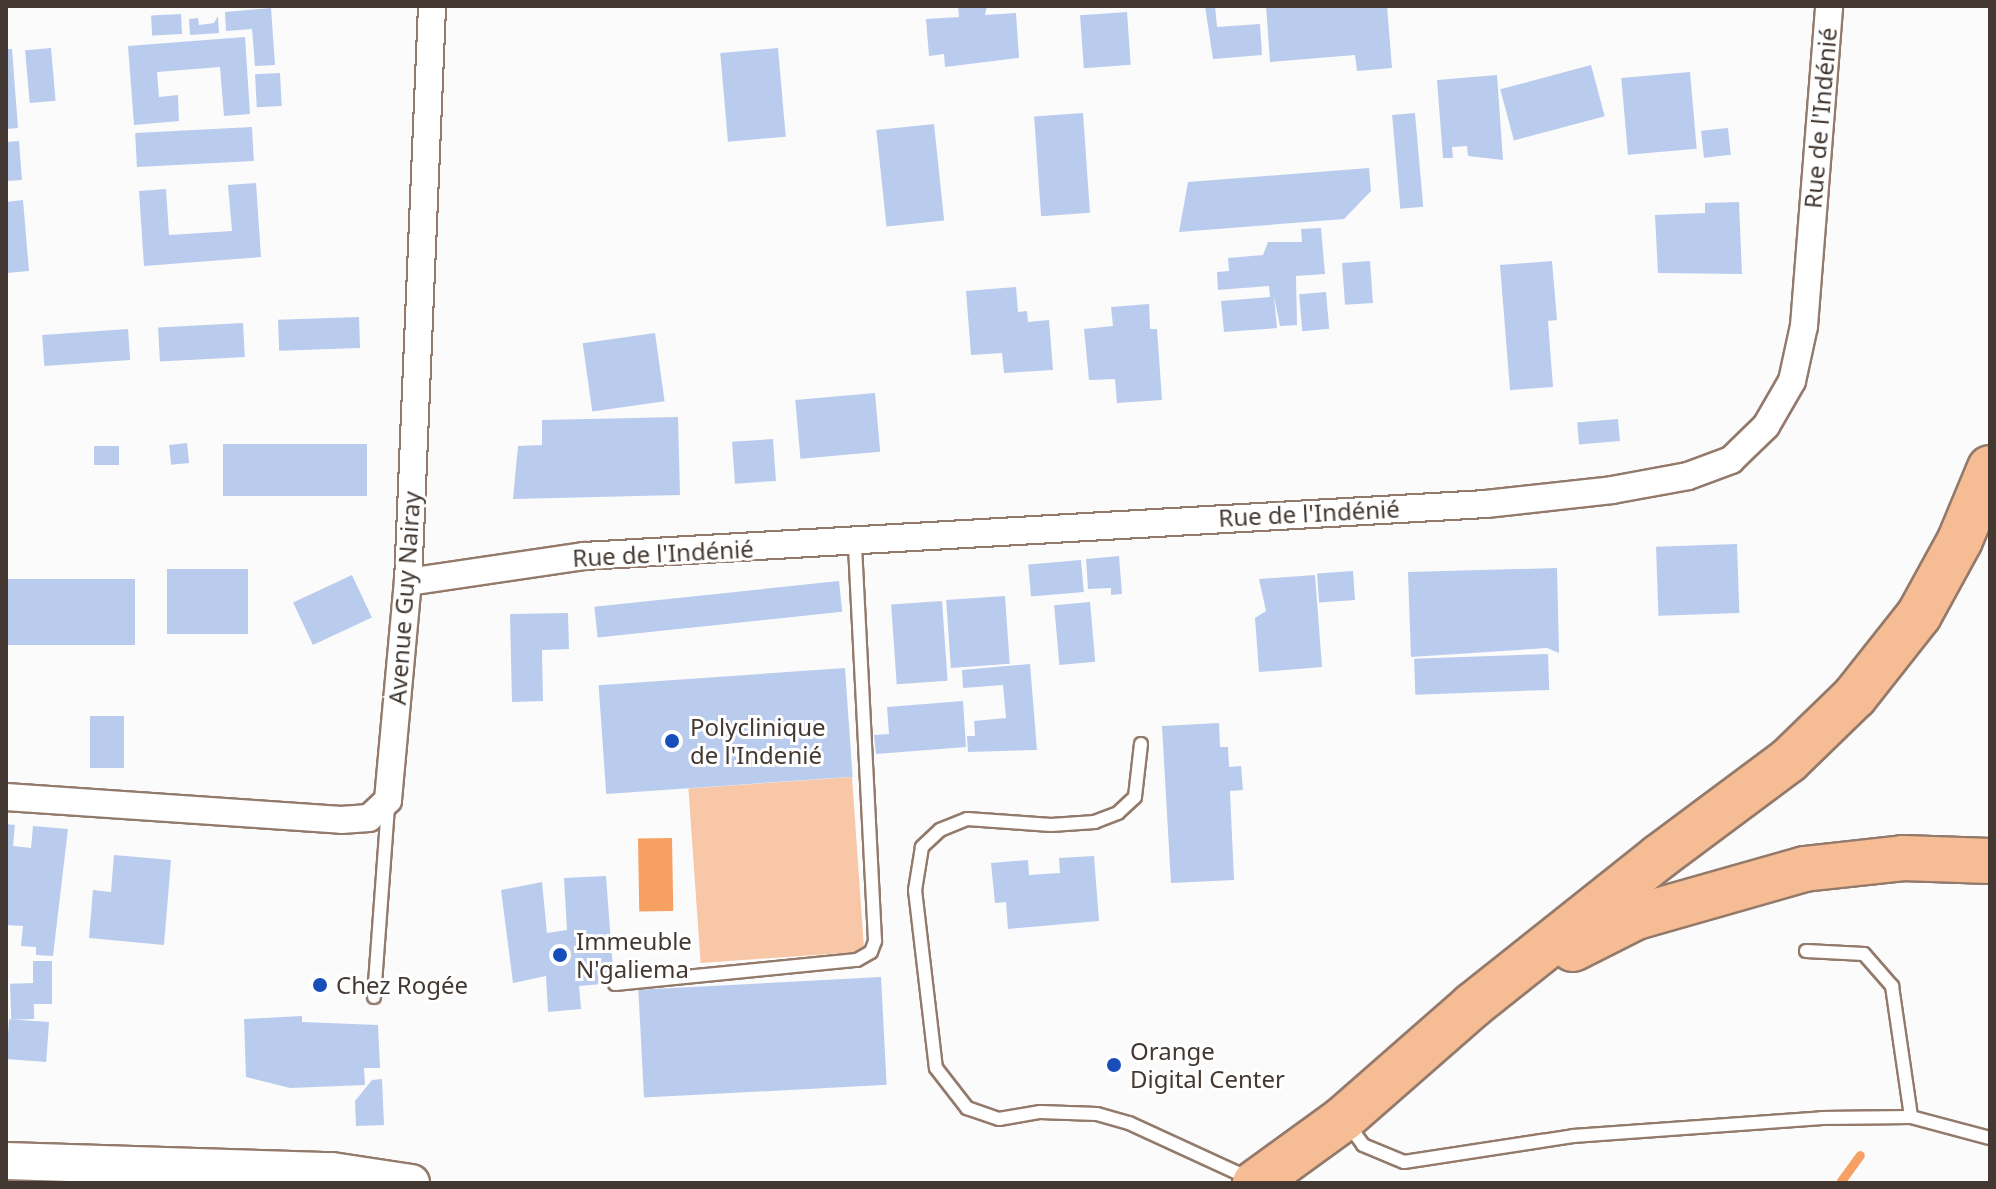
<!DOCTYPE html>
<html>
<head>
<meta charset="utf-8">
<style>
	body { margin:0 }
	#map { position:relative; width:1996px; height:1189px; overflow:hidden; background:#fbfbfb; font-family:"Noto Sans",sans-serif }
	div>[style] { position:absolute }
	.green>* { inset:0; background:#f8c7a7; transform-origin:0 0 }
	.water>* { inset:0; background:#f7a063; transform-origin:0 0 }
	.stream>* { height:9px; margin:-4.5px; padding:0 4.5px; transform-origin:4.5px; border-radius:4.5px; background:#f7a063 }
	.building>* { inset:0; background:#b9ccee; transform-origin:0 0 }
	.roads { filter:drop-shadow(2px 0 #937a6b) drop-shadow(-2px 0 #937a6b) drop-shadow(0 2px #937a6b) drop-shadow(0 -2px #937a6b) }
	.lane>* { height:12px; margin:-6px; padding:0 6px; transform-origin:6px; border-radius:6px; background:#fff }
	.street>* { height:26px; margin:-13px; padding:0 13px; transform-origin:13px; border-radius:13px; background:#fff }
	.secondary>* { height:36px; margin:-18px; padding:0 18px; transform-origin:18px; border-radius:18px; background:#fff }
	.highway>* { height:44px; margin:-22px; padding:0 22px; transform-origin:22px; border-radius:22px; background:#f6bc94 }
	.dots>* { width:22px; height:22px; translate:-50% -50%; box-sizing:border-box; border:4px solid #fff; border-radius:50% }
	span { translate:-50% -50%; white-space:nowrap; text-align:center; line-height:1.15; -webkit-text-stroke:6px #fff; paint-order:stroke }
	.street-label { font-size:24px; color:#443932 }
	.poi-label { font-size:24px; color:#443932 }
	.left { translate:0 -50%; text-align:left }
	.frame { position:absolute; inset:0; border:8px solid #443932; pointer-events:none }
</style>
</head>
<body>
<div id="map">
	<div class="green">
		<i style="left:852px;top:777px;width:175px;height:164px;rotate:86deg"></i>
	</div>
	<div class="water">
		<i style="left:672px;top:838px;width:73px;height:34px;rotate:89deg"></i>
	</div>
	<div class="stream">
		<i style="left:1841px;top:1181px;width:32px;rotate:-54deg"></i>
	</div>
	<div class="building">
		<i style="clip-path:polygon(958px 6px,987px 6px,985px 15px,1016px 13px,1019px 58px,945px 67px,944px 54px,929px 56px,926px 19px,959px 17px)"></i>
		<i style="clip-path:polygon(1205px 6px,1215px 6px,1217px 27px,1260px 24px,1262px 55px,1213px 59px)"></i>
		<i style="clip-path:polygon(1266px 6px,1387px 6px,1392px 68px,1357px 71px,1355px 55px,1270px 62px)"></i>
		<i style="clip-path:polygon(271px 8px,275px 65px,255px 66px,252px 29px,226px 31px,225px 12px)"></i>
		<i style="left:1127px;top:12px;width:53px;height:47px;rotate:86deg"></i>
		<i style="left:181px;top:14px;width:20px;height:30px;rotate:87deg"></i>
		<i style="clip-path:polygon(218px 16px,219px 33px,190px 35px,189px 19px,198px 18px,199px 25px,214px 23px)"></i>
		<i style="clip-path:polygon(245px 37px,250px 114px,224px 116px,220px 67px,157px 72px,159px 97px,178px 95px,179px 121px,134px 125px,128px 46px)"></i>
		<i style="left:51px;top:48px;width:53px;height:26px;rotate:85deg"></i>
		<i style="left:778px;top:48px;width:89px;height:58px;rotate:85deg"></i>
		<i style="clip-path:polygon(6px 49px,12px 49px,18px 128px,6px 129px)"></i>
		<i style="left:1591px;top:65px;width:53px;height:94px;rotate:75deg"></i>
		<i style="left:1690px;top:72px;width:77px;height:69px;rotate:85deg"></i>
		<i style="left:280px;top:73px;width:33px;height:25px;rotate:87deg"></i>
		<i style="clip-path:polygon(1497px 75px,1503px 160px,1468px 156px,1467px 146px,1452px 147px,1453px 158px,1443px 158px,1437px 80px)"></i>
		<i style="left:1083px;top:113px;width:100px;height:49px;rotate:86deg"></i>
		<i style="left:1415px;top:113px;width:94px;height:23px;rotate:85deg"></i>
		<i style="left:934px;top:124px;width:97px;height:58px;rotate:84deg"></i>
		<i style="left:252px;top:127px;width:34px;height:117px;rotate:87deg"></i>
		<i style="left:1728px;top:128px;width:27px;height:27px;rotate:84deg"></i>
		<i style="clip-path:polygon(19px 141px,22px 180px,6px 181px,6px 142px)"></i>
		<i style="clip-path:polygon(1369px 168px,1371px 191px,1344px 219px,1179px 232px,1188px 182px)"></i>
		<i style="clip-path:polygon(256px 183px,261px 257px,144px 266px,139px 191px,166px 189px,169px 235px,232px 231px,228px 185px)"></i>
		<i style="clip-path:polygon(23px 200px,29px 271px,6px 273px,6px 202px)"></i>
		<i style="clip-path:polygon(1739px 202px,1742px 274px,1658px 273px,1655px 215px,1705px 213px,1705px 203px)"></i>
		<i style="clip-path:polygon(1321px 228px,1325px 274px,1296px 276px,1297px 325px,1280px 326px,1274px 296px,1277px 328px,1224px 332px,1221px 301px,1270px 297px,1269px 286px,1218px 290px,1217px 272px,1229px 271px,1228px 258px,1263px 255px,1268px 242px,1302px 242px,1301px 229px)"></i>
		<i style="left:1370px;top:261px;width:42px;height:28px;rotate:86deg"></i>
		<i style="clip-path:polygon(1552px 261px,1557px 320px,1548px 321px,1553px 387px,1510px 390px,1500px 265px)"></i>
		<i style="clip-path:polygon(1016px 287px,1018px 312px,1027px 311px,1028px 322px,1049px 320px,1053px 370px,1004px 373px,1002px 353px,971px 355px,966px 291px)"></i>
		<i style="left:1326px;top:292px;width:37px;height:27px;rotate:85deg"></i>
		<i style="clip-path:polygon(1149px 304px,1150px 329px,1157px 329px,1162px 400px,1117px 403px,1115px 379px,1089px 380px,1084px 329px,1113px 326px,1111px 307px)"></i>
		<i style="left:359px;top:317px;width:31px;height:81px;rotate:88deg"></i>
		<i style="left:243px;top:323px;width:34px;height:85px;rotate:87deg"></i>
		<i style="left:128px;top:329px;width:31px;height:86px;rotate:86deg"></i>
		<i style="left:655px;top:333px;width:69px;height:73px;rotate:82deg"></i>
		<i style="left:875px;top:393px;width:59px;height:80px;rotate:85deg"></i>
		<i style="clip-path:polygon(678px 417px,680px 495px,513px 499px,518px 446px,542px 445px,542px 420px)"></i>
		<i style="left:1618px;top:419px;width:22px;height:41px;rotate:85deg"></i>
		<i style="left:773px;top:439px;width:42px;height:41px;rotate:86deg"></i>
		<i style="left:187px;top:443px;width:20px;height:18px;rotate:84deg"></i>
		<i style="left:367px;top:444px;width:52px;height:144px;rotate:90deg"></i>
		<i style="left:94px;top:446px;width:25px;height:19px"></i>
		<i style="left:1737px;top:544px;width:69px;height:81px;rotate:88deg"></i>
		<i style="clip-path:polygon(1119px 556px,1122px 594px,1111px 595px,1111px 588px,1088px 589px,1086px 559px)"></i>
		<i style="left:1081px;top:560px;width:32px;height:53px;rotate:85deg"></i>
		<i style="clip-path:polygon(1557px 568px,1559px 653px,1547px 648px,1411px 657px,1408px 572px)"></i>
		<i style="left:248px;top:569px;width:65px;height:81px;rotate:90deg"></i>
		<i style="left:1353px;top:571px;width:29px;height:36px;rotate:86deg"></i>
		<i style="left:352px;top:575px;width:47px;height:65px;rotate:65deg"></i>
		<i style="clip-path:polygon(1315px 575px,1322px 667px,1259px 672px,1255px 618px,1266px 611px,1259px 579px)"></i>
		<i style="left:135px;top:579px;width:66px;height:127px;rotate:90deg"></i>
		<i style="left:839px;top:581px;width:31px;height:246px;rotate:84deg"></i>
		<i style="left:1005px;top:596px;width:68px;height:59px;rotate:86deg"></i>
		<i style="left:942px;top:601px;width:80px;height:51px;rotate:86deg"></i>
		<i style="left:1090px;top:602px;width:60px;height:36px;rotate:85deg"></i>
		<i style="clip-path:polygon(568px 613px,569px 649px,542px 650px,543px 701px,512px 702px,510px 614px)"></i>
		<i style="left:1548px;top:654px;width:36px;height:134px;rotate:88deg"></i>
		<i style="clip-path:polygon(1030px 664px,1037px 750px,968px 752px,967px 736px,975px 736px,974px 721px,1006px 718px,1003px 685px,963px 688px,962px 670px)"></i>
		<i style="left:845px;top:668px;width:109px;height:247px;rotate:86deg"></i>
		<i style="clip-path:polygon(963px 701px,966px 747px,876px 754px,874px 735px,889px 734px,887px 707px)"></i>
		<i style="left:90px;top:716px;width:34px;height:52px"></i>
		<i style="clip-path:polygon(1219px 723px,1220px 747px,1228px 747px,1229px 767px,1241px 766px,1243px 790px,1230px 791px,1234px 880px,1171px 883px,1162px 726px)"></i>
		<i style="clip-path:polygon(6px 824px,15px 825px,13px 846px,31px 848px,33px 826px,68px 829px,53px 956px,36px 955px,36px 947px,21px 946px,23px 926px,6px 925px)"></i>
		<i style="clip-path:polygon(114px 855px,171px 860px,164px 945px,89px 938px,93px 890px,111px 892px)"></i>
		<i style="clip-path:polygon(1094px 856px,1099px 921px,1008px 929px,1006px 902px,995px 903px,991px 863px,1028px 860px,1029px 875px,1060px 873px,1059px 858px)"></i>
		<i style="clip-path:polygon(606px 876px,614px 983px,579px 986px,581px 1009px,548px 1012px,546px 976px,513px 983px,501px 890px,542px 882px,547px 933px,567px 930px,564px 878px)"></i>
		<i style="left:33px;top:961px;width:19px;height:43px"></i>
		<i style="left:881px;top:977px;width:108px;height:243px;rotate:87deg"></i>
		<i style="left:33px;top:983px;width:36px;height:23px;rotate:88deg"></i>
		<i style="clip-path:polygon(302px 1016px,302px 1022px,378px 1025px,380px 1068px,364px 1068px,365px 1085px,290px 1088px,246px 1077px,244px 1019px)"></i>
		<i style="left:49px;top:1022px;width:40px;height:40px;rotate:94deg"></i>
		<i style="clip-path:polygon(382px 1079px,384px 1125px,356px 1126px,355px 1101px,372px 1080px)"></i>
	</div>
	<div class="roads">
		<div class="lane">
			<i style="left:1141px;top:744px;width:53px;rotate:96.5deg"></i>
			<i style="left:1135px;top:797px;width:23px;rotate:137deg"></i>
			<i style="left:1118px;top:813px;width:25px;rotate:159deg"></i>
			<i style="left:1095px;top:822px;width:44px;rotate:176.1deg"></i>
			<i style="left:1051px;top:825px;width:84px;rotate:-175.9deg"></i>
			<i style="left:967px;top:819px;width:29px;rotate:158deg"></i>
			<i style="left:940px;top:830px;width:25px;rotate:137deg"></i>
			<i style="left:922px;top:847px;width:44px;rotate:99.2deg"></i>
			<i style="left:915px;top:890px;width:179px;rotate:83.3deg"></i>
			<i style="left:936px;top:1068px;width:51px;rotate:52.2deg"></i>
			<i style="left:967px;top:1108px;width:34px;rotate:19deg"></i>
			<i style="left:999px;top:1119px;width:42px;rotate:-9.7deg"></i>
			<i style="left:1040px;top:1112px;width:57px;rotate:2deg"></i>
			<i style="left:1097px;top:1114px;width:33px;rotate:16deg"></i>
			<i style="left:1129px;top:1123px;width:134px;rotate:24.7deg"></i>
			<i style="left:1806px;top:951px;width:58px;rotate:3deg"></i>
			<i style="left:1864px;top:954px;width:43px;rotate:48.8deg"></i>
			<i style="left:1892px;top:986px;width:132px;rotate:81.7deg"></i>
			<i style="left:615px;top:984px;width:243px;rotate:-5.7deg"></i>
			<i style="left:857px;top:960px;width:16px;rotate:-30deg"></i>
			<i style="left:871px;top:952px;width:12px;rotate:-70deg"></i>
			<i style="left:875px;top:941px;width:400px;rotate:-92.9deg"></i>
			<i style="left:374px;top:997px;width:193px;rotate:-85.8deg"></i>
			<i style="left:1348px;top:1124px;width:26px;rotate:54deg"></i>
			<i style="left:1363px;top:1145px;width:44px;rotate:22.5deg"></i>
			<i style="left:1404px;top:1162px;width:171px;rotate:-8.7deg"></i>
			<i style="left:1573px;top:1136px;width:250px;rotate:-4.1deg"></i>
			<i style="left:1822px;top:1118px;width:89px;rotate:-0.6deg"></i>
			<i style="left:1911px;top:1117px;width:82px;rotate:14.9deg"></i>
		</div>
		<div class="street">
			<i style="left:408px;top:582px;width:178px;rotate:-8.4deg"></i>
			<i style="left:584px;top:556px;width:903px;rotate:-3.3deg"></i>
			<i style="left:1486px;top:504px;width:127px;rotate:-6.3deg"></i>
			<i style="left:1612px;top:490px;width:77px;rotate:-10.4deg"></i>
			<i style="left:1688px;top:476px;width:46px;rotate:-20.4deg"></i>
			<i style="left:1731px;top:460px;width:49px;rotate:-44.2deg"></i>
			<i style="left:1766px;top:426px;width:52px;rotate:-60deg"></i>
			<i style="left:1792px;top:381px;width:56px;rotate:-77.7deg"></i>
			<i style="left:1804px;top:326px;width:321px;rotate:-85.5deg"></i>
			<i style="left:6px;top:797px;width:336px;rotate:3.9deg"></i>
			<i style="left:341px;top:820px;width:28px;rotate:-4deg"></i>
			<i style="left:369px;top:818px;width:26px;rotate:-43deg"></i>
			<i style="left:388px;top:800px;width:219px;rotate:-84.8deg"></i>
			<i style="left:408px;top:582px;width:576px;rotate:-87.61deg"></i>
		</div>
		<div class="secondary">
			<i style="left:6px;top:1161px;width:326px;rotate:1.8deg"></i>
			<i style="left:332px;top:1171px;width:80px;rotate:8.6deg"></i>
		</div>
		<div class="highway">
			<i style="left:1573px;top:949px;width:71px;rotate:-26.9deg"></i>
			<i style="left:1636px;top:917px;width:175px;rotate:-15.9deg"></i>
			<i style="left:1804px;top:869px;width:100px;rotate:-6.3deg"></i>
			<i style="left:1903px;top:858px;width:87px;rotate:2deg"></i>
			<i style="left:1255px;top:1183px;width:109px;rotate:-36deg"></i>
			<i style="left:1343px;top:1119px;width:173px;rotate:-41.2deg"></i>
			<i style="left:1473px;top:1005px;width:238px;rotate:-38.5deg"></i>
			<i style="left:1659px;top:857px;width:161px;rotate:-36.7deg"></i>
			<i style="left:1788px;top:761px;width:93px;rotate:-44.1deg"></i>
			<i style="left:1855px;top:696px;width:103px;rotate:-51.7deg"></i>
			<i style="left:1919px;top:615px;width:85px;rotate:-61.3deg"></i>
			<i style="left:1960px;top:540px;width:78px;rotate:-67.4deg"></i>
		</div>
	</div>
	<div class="dots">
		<i style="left:672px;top:741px;background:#184eba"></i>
		<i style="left:560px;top:955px;background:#184eba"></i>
		<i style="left:320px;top:985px;background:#184eba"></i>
		<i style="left:1114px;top:1065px;background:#184eba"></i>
	</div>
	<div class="street-label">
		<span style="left:1820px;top:118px;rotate:-85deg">Rue de l'Indénié</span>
		<span style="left:1309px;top:513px;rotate:-3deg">Rue de l'Indénié</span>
		<span style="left:663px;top:553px;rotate:-3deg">Rue de l'Indénié</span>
		<span style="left:404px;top:598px;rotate:-86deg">Avenue Guy Nairay</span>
	</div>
	<div class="poi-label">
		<span class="left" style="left:690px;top:741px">Polyclinique<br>de l'Indenié</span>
		<span class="left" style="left:576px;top:955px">Immeuble<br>N'galiema</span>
		<span class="left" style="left:336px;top:985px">Chez Rogée</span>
		<span class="left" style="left:1130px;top:1065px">Orange<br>Digital Center</span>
	</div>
	<div class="frame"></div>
</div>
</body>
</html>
